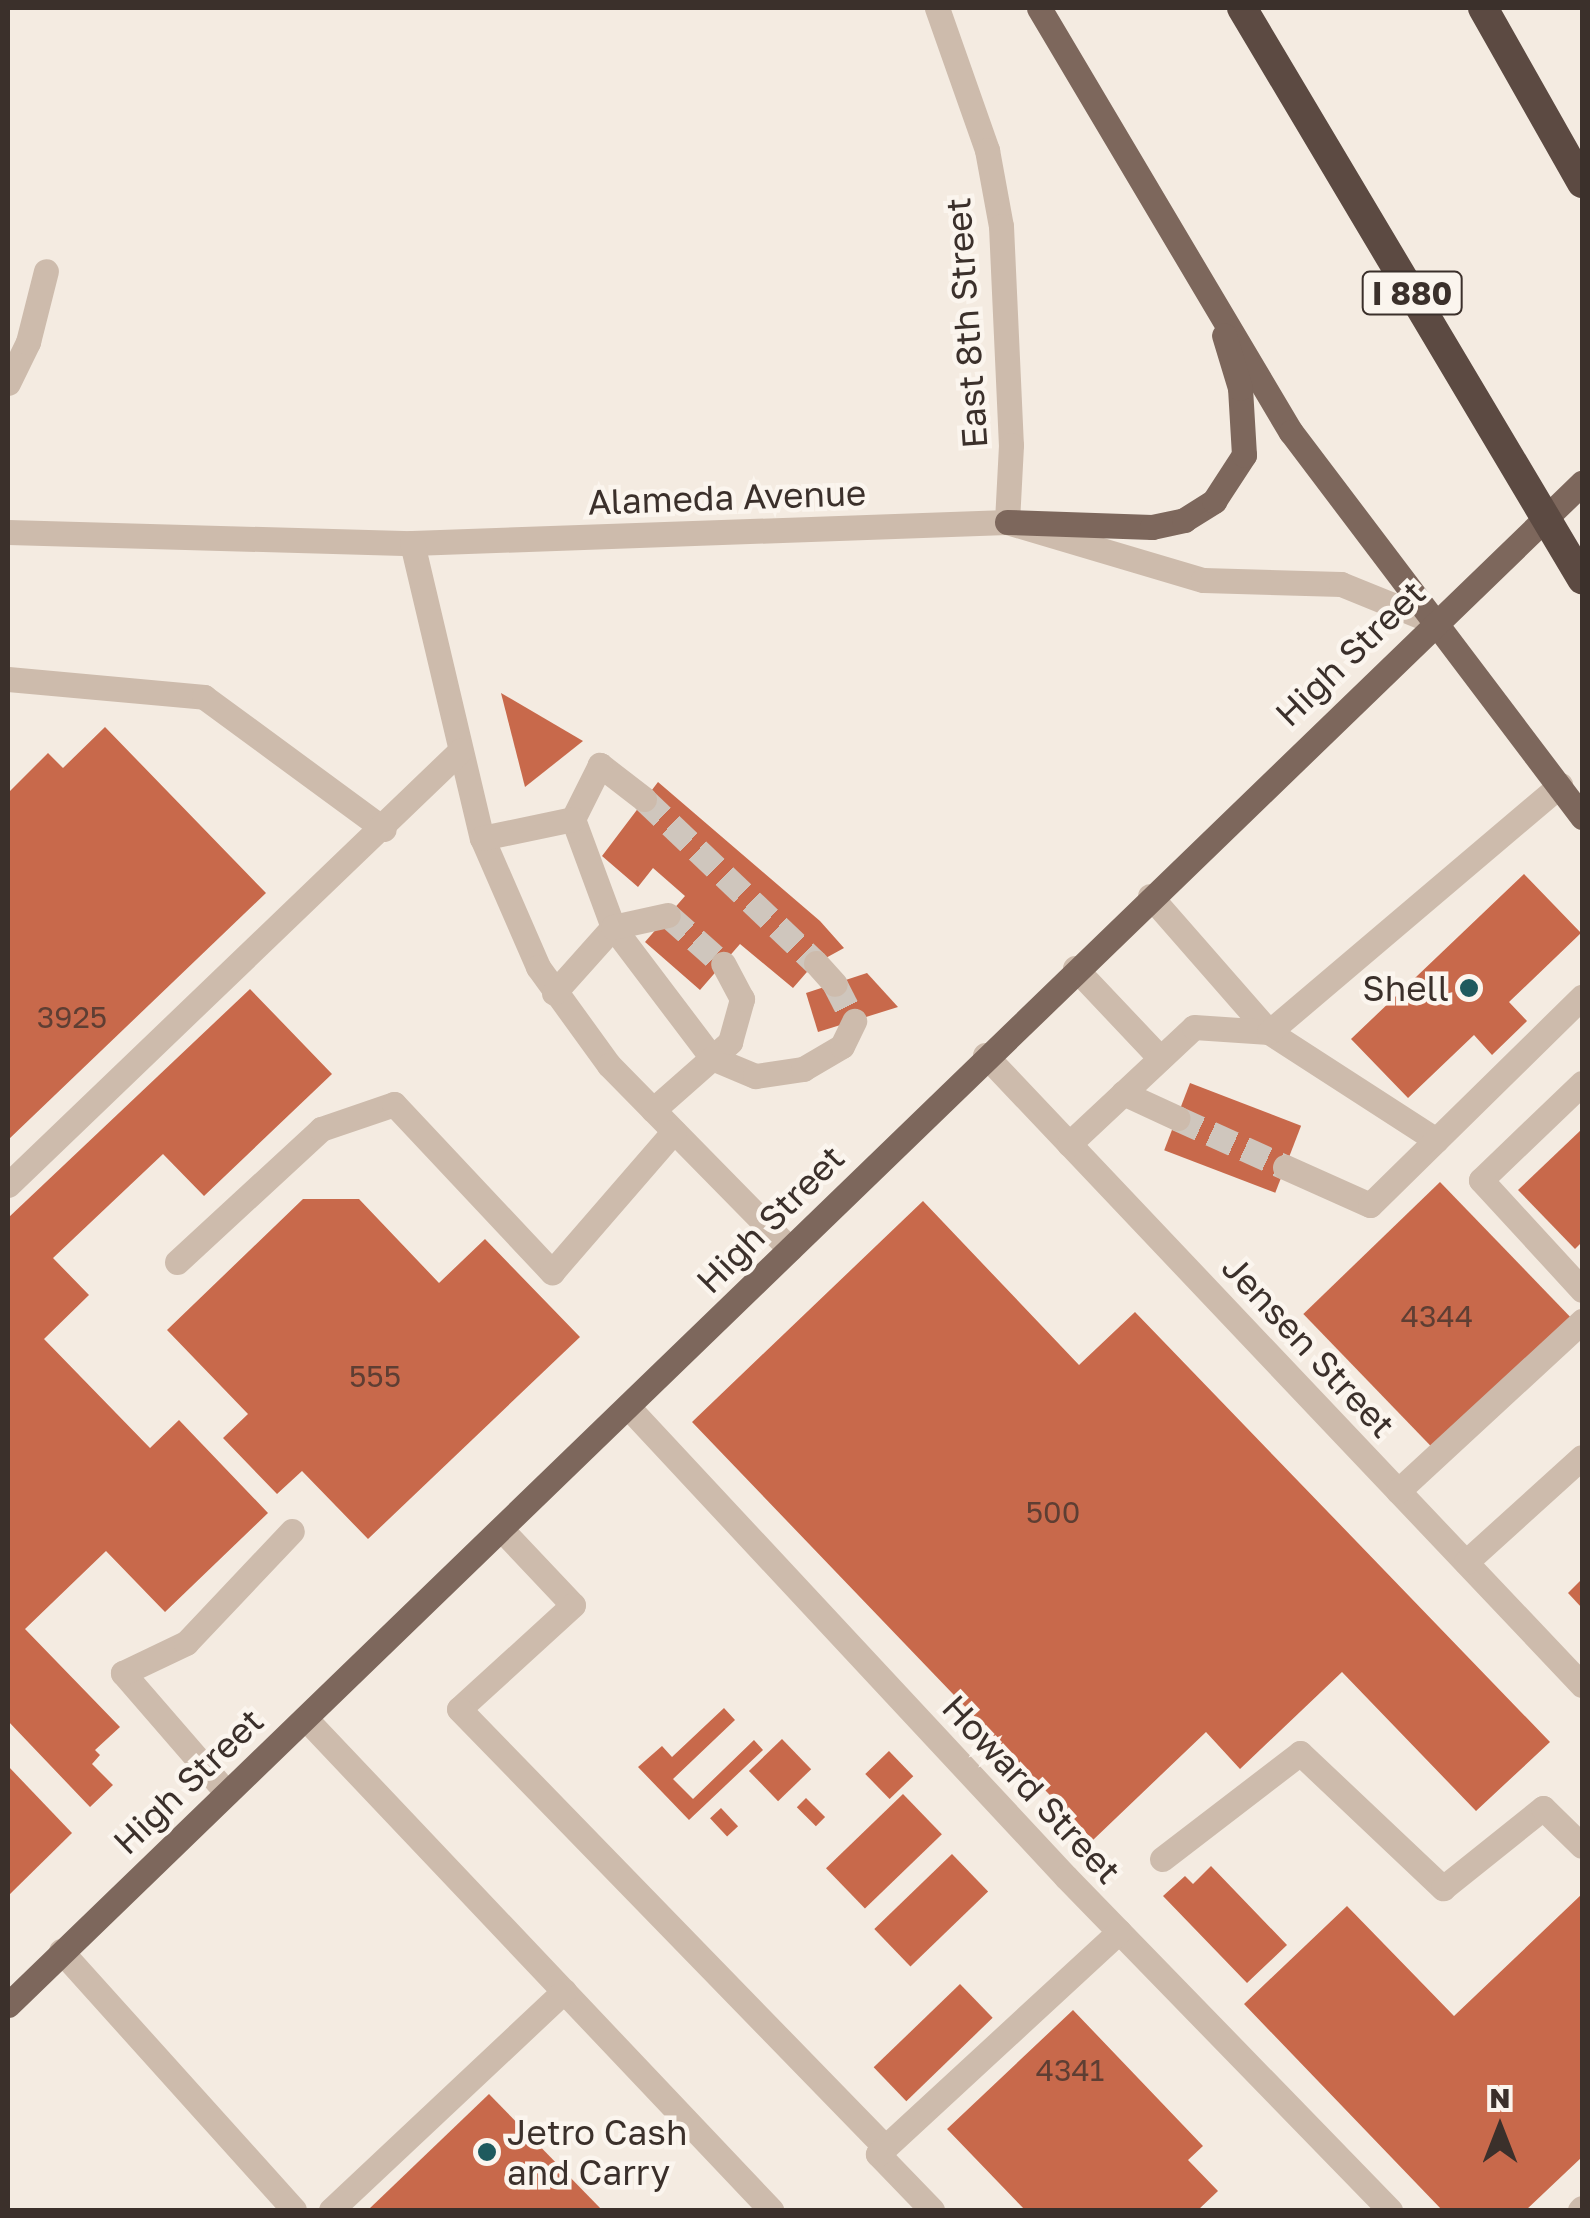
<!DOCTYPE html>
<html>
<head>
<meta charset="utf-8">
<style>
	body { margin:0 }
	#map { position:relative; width:1590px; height:2218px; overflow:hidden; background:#f4ebe1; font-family:"Golos Text",sans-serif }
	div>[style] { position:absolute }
	.building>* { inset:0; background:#c8694b; transform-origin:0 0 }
	.minor-tunnel>* { height:25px; margin-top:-12.5px; transform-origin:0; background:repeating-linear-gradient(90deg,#cfc6bd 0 25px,transparent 0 37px) }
	.minor>* { height:25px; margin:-12.5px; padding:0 12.5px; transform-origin:12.5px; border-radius:12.5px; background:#cdbbac }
	.major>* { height:25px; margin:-12.5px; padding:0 12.5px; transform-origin:12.5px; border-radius:12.5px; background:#7d675c }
	.highway>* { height:30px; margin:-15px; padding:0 15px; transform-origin:15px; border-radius:15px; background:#5c4a42 }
	.dots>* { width:28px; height:28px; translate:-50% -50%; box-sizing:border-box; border:5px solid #fbf5ee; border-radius:50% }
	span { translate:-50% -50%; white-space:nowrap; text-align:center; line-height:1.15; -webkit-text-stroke:9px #fbf5ee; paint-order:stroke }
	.number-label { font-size:30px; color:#5e3e33 }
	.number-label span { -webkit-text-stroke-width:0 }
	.shield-label span { padding:2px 8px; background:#fbf5ee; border:2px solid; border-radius:8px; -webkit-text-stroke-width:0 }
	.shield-label { font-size:32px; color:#3b302b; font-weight:700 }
	.street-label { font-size:35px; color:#3b302b }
	.poi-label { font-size:35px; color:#3b302b }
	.right { translate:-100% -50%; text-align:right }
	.left { translate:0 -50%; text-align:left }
	.frame { position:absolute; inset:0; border:10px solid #3b302b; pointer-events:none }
	.north { position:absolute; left:1450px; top:2078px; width:100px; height:100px; -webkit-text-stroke:8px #fbf5ee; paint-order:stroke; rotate:0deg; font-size:28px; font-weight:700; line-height:40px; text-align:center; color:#3b302b }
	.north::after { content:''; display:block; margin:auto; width:35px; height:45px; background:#3b302b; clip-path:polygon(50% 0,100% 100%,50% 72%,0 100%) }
</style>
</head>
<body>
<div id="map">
	<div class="building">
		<i style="clip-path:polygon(501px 693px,583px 741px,525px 787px)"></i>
		<i style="clip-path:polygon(105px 727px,266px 893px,8px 1140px,8px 793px,48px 753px,63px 768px)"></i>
		<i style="clip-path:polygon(658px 782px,820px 921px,844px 948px,813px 965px,793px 988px,740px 944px,700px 990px,645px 942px,685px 896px,653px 868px,638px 887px,602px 856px)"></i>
		<i style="clip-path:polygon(1524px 874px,1581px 933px,1509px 1002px,1527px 1021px,1492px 1055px,1474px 1035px,1408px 1098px,1351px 1039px)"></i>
		<i style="clip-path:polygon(867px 973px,898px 1007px,818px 1032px,806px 993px)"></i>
		<i style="clip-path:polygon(250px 989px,332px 1074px,204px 1196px,163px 1154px,53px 1258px,89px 1295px,44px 1339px,150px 1448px,179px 1420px,268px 1513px,165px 1612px,106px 1551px,25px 1629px,120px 1727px,95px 1750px,100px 1755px,92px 1764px,113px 1785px,90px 1807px,8px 1721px,8px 1218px)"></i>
		<i style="left:1190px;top:1083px;width:119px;height:72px;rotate:21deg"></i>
		<i style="clip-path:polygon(1582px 1129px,1582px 1242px,1575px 1249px,1518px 1190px)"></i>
		<i style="left:1440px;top:1182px;width:190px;height:190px;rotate:46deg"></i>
		<i style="clip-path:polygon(303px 1199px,359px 1199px,439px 1283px,485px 1239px,580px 1337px,368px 1539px,302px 1471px,277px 1494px,223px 1438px,248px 1414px,167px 1330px)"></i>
		<i style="clip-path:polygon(923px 1201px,1079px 1365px,1135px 1312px,1550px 1742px,1476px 1811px,1342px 1672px,1240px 1769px,1206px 1732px,1093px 1840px,692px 1422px)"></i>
		<i style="clip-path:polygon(1582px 1579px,1582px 1608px,1568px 1593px)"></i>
		<i style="clip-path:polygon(724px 1708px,735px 1720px,673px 1779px,693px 1799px,754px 1740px,763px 1750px,689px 1820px,638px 1767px,662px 1746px,672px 1757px)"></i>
		<i style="left:782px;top:1739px;width:42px;height:46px;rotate:46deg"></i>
		<i style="left:889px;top:1751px;width:35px;height:33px;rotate:46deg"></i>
		<i style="clip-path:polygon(8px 1766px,72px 1833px,8px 1896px)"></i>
		<i style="left:903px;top:1794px;width:56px;height:107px;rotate:46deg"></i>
		<i style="left:806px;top:1798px;width:27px;height:13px;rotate:45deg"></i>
		<i style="left:721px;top:1808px;width:25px;height:15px;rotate:47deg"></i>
		<i style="left:952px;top:1854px;width:52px;height:108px;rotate:46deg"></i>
		<i style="clip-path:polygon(1211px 1866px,1287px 1945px,1247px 1983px,1163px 1896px,1185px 1876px,1193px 1884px)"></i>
		<i style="clip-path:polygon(1582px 1894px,1582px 2157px,1526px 2210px,1442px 2210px,1244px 2004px,1347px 1906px,1454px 2016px)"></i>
		<i style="left:960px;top:1984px;width:47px;height:120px;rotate:46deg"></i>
		<i style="clip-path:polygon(1073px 2010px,1203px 2146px,1188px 2160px,1218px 2191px,1198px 2210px,1025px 2210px,947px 2129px)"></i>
		<i style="clip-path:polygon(489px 2094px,602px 2210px,368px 2210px)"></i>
	</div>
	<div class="minor-tunnel">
		<i style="left:644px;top:799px;width:238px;rotate:43.6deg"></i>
		<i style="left:668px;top:915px;width:74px;rotate:41.7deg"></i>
		<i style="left:835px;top:984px;width:42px;rotate:62.8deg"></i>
		<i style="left:1177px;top:1118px;width:119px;rotate:24.4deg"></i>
	</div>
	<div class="minor">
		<i style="left:937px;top:8px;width:151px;rotate:70.6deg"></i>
		<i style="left:987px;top:150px;width:77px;rotate:79.6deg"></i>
		<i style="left:1001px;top:226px;width:219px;rotate:87.4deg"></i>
		<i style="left:1011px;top:445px;width:77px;rotate:93deg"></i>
		<i style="left:8px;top:383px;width:46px;rotate:-64deg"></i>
		<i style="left:28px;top:342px;width:73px;rotate:-75.8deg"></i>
		<i style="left:8px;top:532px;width:404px;rotate:1.6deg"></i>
		<i style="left:412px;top:543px;width:595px;rotate:-2.02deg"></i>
		<i style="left:1007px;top:522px;width:204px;rotate:16.5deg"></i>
		<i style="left:1203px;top:580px;width:138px;rotate:1.7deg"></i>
		<i style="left:1341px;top:584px;width:98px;rotate:22.1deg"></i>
		<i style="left:412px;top:543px;width:303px;rotate:76.7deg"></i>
		<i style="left:482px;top:838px;width:141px;rotate:66.5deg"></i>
		<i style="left:538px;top:967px;width:121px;rotate:54.1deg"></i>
		<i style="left:609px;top:1065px;width:258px;rotate:45.5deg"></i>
		<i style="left:8px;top:679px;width:197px;rotate:5.2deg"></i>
		<i style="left:204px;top:697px;width:223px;rotate:36.3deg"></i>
		<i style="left:644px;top:799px;width:56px;rotate:-142.3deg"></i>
		<i style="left:600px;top:765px;width:60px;rotate:116.6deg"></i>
		<i style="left:573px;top:819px;width:115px;rotate:69.7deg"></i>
		<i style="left:613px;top:927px;width:164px;rotate:52.9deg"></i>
		<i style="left:712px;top:1058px;width:47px;rotate:22.7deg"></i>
		<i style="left:755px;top:1076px;width:49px;rotate:-8.3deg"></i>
		<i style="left:803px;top:1069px;width:45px;rotate:-30.5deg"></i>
		<i style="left:842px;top:1046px;width:28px;rotate:-64deg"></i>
		<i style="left:482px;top:838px;width:93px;rotate:-11.8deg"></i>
		<i style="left:1150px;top:896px;width:181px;rotate:48.8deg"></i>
		<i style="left:1269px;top:1032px;width:199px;rotate:32.9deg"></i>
		<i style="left:816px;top:963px;width:28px;rotate:48deg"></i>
		<i style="left:1075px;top:968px;width:124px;rotate:46.6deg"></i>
		<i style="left:554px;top:993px;width:89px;rotate:-48.2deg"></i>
		<i style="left:613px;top:927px;width:56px;rotate:-12.3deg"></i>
		<i style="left:985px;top:1055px;width:868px;rotate:46.54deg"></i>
		<i style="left:1582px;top:1083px;width:140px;rotate:136.2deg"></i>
		<i style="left:1481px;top:1180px;width:149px;rotate:47.4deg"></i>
		<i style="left:1123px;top:1093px;width:60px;rotate:24.8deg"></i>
		<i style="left:653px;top:1110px;width:103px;rotate:-41.4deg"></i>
		<i style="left:730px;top:1042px;width:45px;rotate:-74.4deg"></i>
		<i style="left:742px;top:999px;width:40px;rotate:-118deg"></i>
		<i style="left:1069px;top:1144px;width:171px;rotate:-43.1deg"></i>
		<i style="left:1194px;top:1027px;width:75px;rotate:3.8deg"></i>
		<i style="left:1269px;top:1032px;width:382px;rotate:-40.3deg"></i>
		<i style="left:1285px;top:1167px;width:93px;rotate:24.1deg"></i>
		<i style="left:1370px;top:1205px;width:297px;rotate:-44.5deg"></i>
		<i style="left:8px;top:1185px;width:627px;rotate:-43.84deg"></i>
		<i style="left:177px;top:1262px;width:196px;rotate:-42.7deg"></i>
		<i style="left:321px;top:1129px;width:77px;rotate:-18.9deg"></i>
		<i style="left:394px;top:1104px;width:231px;rotate:46.8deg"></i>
		<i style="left:552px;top:1272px;width:186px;rotate:-49.1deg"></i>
		<i style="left:629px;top:1408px;width:641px;rotate:47.02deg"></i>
		<i style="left:1066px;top:1877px;width:465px;rotate:45.8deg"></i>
		<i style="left:1398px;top:1491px;width:251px;rotate:-42.7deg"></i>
		<i style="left:502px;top:1530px;width:103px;rotate:46.6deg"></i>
		<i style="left:573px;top:1605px;width:154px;rotate:137.6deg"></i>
		<i style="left:459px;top:1709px;width:611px;rotate:45.8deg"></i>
		<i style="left:1466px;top:1562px;width:156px;rotate:-42.2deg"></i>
		<i style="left:305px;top:1718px;width:678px;rotate:46.55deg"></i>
		<i style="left:227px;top:1793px;width:159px;rotate:-130.9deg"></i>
		<i style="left:123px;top:1673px;width:70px;rotate:-25.5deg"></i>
		<i style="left:186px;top:1643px;width:154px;rotate:-46.6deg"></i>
		<i style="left:1162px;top:1859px;width:174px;rotate:-37.5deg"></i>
		<i style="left:1300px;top:1753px;width:197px;rotate:43.4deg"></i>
		<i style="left:1443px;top:1888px;width:128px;rotate:-38.7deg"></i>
		<i style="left:1543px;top:1808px;width:54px;rotate:44.3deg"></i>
		<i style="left:61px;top:1951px;width:348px;rotate:48deg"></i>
		<i style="left:331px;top:2210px;width:320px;rotate:-43.2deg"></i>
		<i style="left:932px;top:2210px;width:78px;rotate:-134deg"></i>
		<i style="left:878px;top:2154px;width:328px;rotate:-42.7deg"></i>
		<i style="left:1580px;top:2210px;width:3px;rotate:-45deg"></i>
	</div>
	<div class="major">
		<i style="left:1039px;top:8px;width:493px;rotate:59.3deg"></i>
		<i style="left:1291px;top:432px;width:483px;rotate:52.9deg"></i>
		<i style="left:1007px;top:522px;width:145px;rotate:2deg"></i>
		<i style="left:1152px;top:527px;width:33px;rotate:-12deg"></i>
		<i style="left:1184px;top:520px;width:36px;rotate:-32deg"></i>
		<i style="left:1214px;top:501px;width:55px;rotate:-56.9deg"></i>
		<i style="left:1244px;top:455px;width:67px;rotate:-93.4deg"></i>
		<i style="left:1240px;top:388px;width:55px;rotate:-106.8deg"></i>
		<i style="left:8px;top:2005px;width:2190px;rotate:-44.04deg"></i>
	</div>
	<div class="highway">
		<i style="left:1242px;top:8px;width:665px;rotate:59.23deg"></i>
		<i style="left:1483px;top:8px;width:201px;rotate:60.5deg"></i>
	</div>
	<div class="dots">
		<i style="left:1469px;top:988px;background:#1f5a5e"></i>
		<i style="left:487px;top:2152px;background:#1f5a5e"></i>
	</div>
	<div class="number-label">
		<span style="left:72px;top:1017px">3925</span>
		<span style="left:1437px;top:1316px">4344</span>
		<span style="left:375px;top:1376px">555</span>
		<span style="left:1053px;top:1512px">500</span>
		<span style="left:1070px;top:2070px">4341</span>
	</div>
	<div class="shield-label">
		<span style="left:1412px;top:293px">I 880</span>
	</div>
	<div class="street-label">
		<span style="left:966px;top:323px;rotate:-94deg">East 8th Street</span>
		<span style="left:727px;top:497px;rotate:-2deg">Alameda Avenue</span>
		<span style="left:1350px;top:653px;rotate:-44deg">High Street</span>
		<span style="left:770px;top:1219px;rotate:-45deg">High Street</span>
		<span style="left:1309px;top:1346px;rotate:47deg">Jensen Street</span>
		<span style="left:188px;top:1781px;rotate:-44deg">High Street</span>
		<span style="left:1032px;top:1789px;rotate:47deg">Howard Street</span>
	</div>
	<div class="poi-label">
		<span class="right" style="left:1449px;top:988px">Shell</span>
		<span class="left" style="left:507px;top:2152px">Jetro Cash<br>and Carry</span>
	</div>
	<div class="frame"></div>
	<div class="north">N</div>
</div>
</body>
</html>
